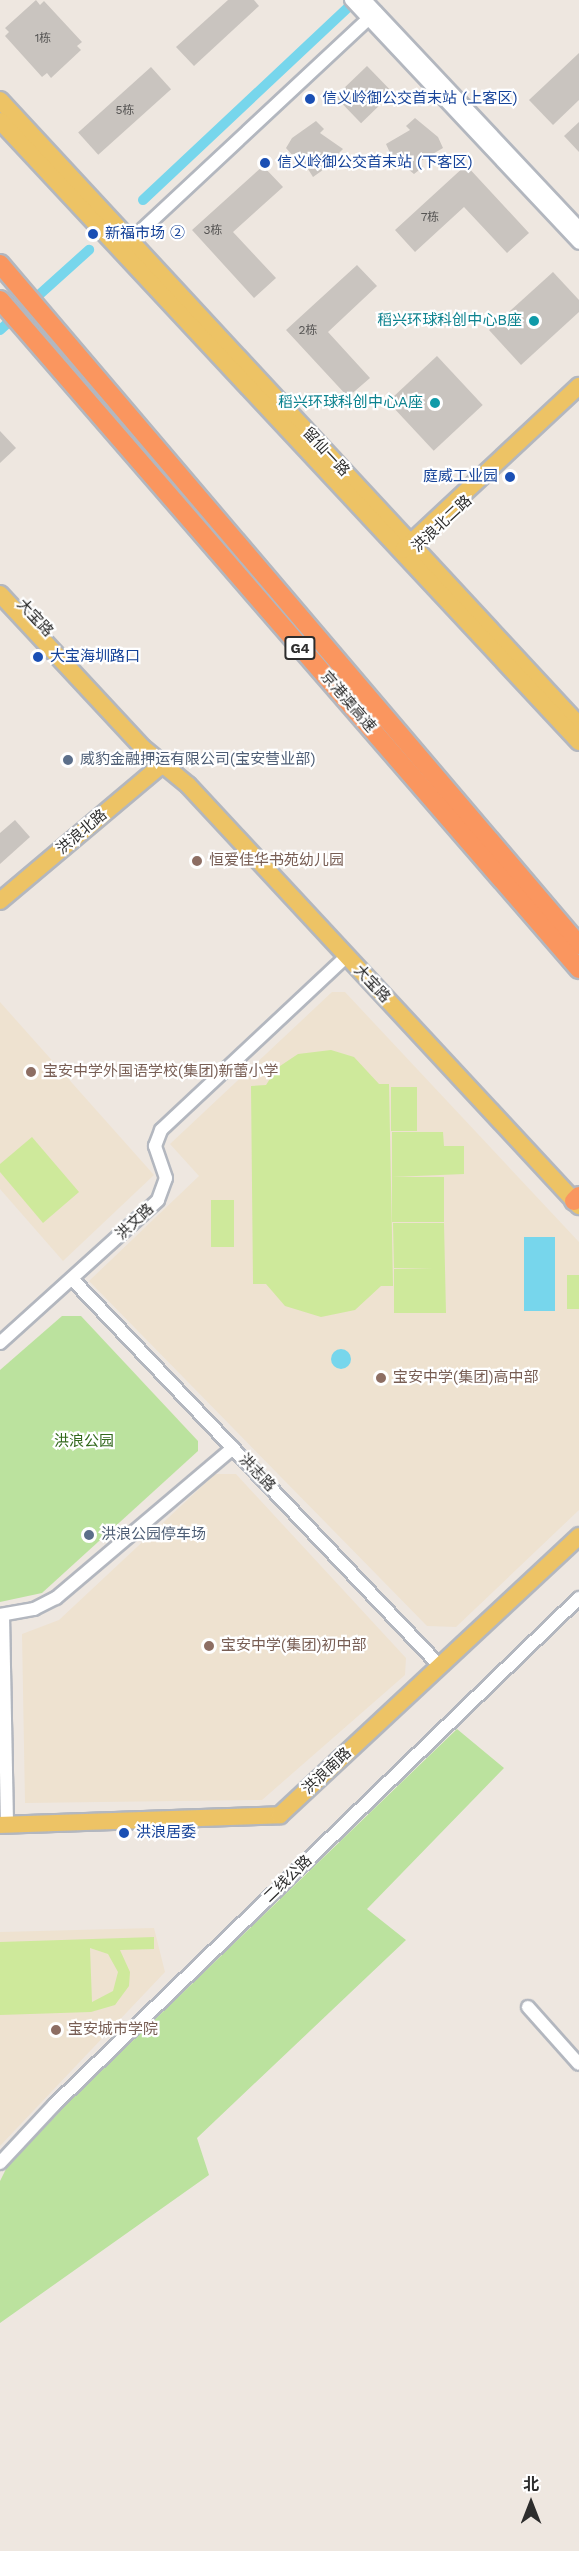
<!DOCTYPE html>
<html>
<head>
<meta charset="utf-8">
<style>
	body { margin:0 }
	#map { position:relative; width:579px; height:2551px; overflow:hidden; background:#eee7e0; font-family:"Work Sans","Noto Sans SC",sans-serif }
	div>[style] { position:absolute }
	.education>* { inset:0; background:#eee2d0 }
	.green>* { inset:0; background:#bbe29e }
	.pitch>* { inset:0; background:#cee99b; transform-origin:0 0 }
	.water>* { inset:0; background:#77d6ec; transform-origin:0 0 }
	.round { border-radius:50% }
	.canal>* { height:10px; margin:-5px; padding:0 5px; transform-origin:5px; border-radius:5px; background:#77d6ec }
	.building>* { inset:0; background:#c9c4bf; transform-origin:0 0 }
	.roads { filter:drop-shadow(2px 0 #b3b7bf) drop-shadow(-2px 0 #b3b7bf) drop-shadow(0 2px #b3b7bf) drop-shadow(0 -2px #b3b7bf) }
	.minor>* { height:12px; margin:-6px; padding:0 6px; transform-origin:6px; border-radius:6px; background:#fff }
	.major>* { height:16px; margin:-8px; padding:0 8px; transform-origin:8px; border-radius:8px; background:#edc365 }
	.highway>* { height:18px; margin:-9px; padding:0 9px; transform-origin:9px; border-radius:9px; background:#fa965f }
	.dots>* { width:16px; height:16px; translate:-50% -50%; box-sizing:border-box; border:3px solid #fff; border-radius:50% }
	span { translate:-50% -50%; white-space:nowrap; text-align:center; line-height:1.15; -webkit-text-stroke:4.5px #fff; paint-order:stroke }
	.number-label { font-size:12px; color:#545352 }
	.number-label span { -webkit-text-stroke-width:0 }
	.shield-label span { padding:2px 4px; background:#fff; border:2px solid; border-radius:4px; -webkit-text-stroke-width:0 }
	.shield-label { font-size:14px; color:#2d2d2d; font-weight:700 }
	.transit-label { font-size:15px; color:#164399 }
	.left { translate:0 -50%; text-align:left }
	.right { translate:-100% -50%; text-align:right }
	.culture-label { font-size:15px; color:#0d838f }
	.street-label { font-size:15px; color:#2d2d2d }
	.service-label { font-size:15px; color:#4e5e75 }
	.education-label { font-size:15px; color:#785e54 }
	.park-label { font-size:15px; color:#33691d }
	.north { position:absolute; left:501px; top:2473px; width:60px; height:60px; -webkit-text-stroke:4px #fff; paint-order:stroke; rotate:0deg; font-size:16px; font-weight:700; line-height:24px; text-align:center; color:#2d2d2d }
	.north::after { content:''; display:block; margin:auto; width:21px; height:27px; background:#2d2d2d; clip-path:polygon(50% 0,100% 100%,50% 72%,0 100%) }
</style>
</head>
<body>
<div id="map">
	<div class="education">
		<i style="clip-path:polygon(332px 992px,345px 992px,579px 1242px,579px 1510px,456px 1627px,427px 1626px,89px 1281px,199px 1176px,170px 1144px)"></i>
		<i style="clip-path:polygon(0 1002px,154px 1175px,63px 1261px,0 1189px)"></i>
		<i style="clip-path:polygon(215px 1474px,236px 1474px,406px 1658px,405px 1675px,262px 1800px,25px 1803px,22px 1634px,59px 1620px)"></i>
		<i style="clip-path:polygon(154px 1928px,165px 1972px,0 2146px,0 1932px)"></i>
	</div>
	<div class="green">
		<i style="clip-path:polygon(62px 1316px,81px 1316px,198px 1441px,198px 1451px,42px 1593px,0 1602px,0 1370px)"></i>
		<i style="clip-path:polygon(457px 1729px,504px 1768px,367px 1909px,406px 1940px,197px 2138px,209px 2175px,0 2323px,0 2181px,7px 2167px,68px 2103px)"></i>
	</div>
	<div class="pitch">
		<i style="clip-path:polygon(331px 1050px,354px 1057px,379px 1084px,389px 1084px,393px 1286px,381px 1286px,355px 1310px,321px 1317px,285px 1306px,266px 1284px,253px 1284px,251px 1086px,266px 1085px,277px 1068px,298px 1054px)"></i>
		<i style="left:391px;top:1087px;width:26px;height:44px"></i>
		<i style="clip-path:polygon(392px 1132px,443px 1132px,444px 1146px,464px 1146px,464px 1174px,392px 1177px)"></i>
		<i style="clip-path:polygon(32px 1137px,79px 1192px,43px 1223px,0 1172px,0 1164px)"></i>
		<i style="left:444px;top:1177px;width:45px;height:52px;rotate:90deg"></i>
		<i style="left:211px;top:1200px;width:23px;height:47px"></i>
		<i style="clip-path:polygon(393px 1223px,444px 1223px,446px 1313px,394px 1313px,394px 1269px,433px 1268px,394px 1268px)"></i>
		<i style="left:579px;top:1275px;width:34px;height:12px;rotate:90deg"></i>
		<i style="clip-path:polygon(evenodd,154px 1937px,154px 1949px,120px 1950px,130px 1972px,129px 1986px,115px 2005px,91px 2012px,0 2015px,0 1942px,154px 1937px,90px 1948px,108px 1954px,118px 1972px,113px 1991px,92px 2002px,90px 1948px)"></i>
	</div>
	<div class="water">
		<i style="left:524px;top:1237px;width:31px;height:74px"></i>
		<i class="round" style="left:331px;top:1349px;width:20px;height:20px"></i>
	</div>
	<div class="canal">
		<i style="left:143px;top:200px;width:292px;rotate:-43.2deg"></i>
		<i style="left:0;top:330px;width:120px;rotate:-42deg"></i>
	</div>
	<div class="building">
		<i style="clip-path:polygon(36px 0,40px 5px,44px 1px,82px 42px,77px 46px,81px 50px,51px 78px,47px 73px,42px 77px,5px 36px,9px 32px,5px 28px)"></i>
		<i style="clip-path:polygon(228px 0,254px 0,259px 6px,194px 66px,176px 47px)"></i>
		<i style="clip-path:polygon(579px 53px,579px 100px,553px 125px,529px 100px)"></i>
		<i style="left:367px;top:66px;width:37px;height:44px;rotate:46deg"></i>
		<i style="left:151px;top:67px;width:30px;height:98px;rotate:48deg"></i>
		<i style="clip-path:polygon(415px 118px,438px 137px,443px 148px,419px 162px,423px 167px,414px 174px,391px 155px,386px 144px,410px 130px,406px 126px)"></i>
		<i style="clip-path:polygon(316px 121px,324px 129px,320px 133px,343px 149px,335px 157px,337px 160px,313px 177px,298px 153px,294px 157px,286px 148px,292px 138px)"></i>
		<i style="clip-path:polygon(579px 122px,579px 152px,564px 136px)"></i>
		<i style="clip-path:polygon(466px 165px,529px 233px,507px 253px,464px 207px,415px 252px,395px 230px)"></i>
		<i style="clip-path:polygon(263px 166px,283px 187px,233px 232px,276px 278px,254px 298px,192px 230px)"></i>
		<i style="clip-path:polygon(357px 265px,377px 286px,328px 332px,370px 378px,348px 397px,286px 330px)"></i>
		<i style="clip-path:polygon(553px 272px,579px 300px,579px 312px,521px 365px,489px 330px)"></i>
		<i style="left:437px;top:356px;width:67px;height:67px;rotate:47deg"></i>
		<i style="clip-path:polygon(0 431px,16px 448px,0 463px)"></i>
		<i style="clip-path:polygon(15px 820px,30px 837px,0 864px,0 833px)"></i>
	</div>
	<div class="roads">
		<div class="minor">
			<i style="left:351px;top:0;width:333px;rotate:46.8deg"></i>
			<i style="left:365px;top:0;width:313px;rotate:46.8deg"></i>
			<i style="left:130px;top:241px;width:336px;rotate:-43deg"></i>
			<i style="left:73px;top:1280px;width:533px;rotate:46.45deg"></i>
			<i style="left:0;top:1343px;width:213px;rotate:-42.1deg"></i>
			<i style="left:158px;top:1200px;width:23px;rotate:-70deg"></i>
			<i style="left:166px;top:1178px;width:34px;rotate:-109deg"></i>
			<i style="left:155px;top:1146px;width:17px;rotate:-69deg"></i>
			<i style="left:161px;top:1130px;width:255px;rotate:-43.1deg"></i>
			<i style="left:0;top:1615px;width:35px;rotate:-10deg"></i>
			<i style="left:34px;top:1609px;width:25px;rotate:-27deg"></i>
			<i style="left:56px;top:1598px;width:232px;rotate:-40.3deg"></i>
			<i style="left:3px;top:1615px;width:210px;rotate:88.9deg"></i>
			<i style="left:528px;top:2007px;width:76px;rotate:48.2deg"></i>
			<i style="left:0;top:2163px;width:79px;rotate:-47deg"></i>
			<i style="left:54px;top:2105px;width:730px;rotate:-44deg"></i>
		</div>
		<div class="major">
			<i style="left:0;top:100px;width:852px;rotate:47.19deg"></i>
			<i style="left:0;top:121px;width:849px;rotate:47deg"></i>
			<i style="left:403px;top:550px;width:241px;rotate:-43deg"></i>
			<i style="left:0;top:594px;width:210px;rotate:47.1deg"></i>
			<i style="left:143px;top:748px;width:58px;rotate:39.4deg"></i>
			<i style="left:188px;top:785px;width:575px;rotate:47.12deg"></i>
			<i style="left:0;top:901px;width:214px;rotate:-40.1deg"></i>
			<i style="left:0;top:1825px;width:280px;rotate:-2deg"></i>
			<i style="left:280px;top:1815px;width:409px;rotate:-43deg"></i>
		</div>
		<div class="highway">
			<i style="left:0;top:264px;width:894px;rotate:49.63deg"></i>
			<i style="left:0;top:300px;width:885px;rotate:49.12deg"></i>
			<i style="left:574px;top:1201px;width:7px;rotate:-45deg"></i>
		</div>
	</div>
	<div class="dots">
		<i style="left:310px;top:99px;background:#1a4fb4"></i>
		<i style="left:265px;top:163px;background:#1a4fb4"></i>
		<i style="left:93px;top:234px;background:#1a4fb4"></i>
		<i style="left:534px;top:321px;background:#0f9aa8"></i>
		<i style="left:435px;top:403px;background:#0f9aa8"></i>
		<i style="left:510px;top:477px;background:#1a4fb4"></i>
		<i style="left:38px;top:657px;background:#1a4fb4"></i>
		<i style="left:68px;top:760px;background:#5c6f8a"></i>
		<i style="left:197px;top:861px;background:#8d6e63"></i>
		<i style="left:31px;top:1072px;background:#8d6e63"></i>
		<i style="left:381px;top:1378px;background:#8d6e63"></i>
		<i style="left:89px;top:1535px;background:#5c6f8a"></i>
		<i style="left:209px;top:1646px;background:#8d6e63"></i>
		<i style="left:124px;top:1833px;background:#1a4fb4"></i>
		<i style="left:56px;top:2030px;background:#8d6e63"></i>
	</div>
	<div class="number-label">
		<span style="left:43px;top:39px">1栋</span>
		<span style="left:125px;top:111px">5栋</span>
		<span style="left:430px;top:218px">7栋</span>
		<span style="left:213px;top:231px">3栋</span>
		<span style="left:308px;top:331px">2栋</span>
	</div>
	<div class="shield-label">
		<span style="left:300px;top:648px">G4</span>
	</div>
	<div class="transit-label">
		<span class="left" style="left:322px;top:99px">信义岭御公交首末站 (上客区)</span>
		<span class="left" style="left:277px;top:163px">信义岭御公交首末站 (下客区)</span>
		<span class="left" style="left:105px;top:234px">新福市场 ②</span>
		<span class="right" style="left:498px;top:477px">庭威工业园</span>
		<span class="left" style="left:50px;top:657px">大宝海圳路口</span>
		<span class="left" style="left:136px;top:1833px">洪浪居委</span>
	</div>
	<div class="culture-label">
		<span class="right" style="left:522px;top:321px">稻兴环球科创中心B座</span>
		<span class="right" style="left:423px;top:403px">稻兴环球科创中心A座</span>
	</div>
	<div class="street-label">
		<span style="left:326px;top:452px;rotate:47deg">留仙一路</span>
		<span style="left:442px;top:524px;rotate:-43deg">洪浪北二路</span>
		<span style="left:35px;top:618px;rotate:47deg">大宝路</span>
		<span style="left:348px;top:702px;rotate:49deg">京港澳高速</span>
		<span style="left:82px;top:832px;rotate:-40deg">洪浪北路</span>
		<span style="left:372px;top:984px;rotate:47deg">大宝路</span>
		<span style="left:135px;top:1222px;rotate:-43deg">洪文路</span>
		<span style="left:257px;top:1473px;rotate:46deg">洪志路</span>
		<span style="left:327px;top:1771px;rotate:-43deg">洪浪南路</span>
		<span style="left:288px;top:1879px;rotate:-44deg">二线公路</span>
	</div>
	<div class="service-label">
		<span class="left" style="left:80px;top:760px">威豹金融押运有限公司(宝安营业部)</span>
		<span class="left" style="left:101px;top:1535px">洪浪公园停车场</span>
	</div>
	<div class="education-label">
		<span class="left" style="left:209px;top:861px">恒爱佳华书苑幼儿园</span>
		<span class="left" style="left:43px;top:1072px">宝安中学外国语学校(集团)新蕾小学</span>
		<span class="left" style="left:393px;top:1378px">宝安中学(集团)高中部</span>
		<span class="left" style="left:221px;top:1646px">宝安中学(集团)初中部</span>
		<span class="left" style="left:68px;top:2030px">宝安城市学院</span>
	</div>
	<div class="park-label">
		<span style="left:84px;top:1442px">洪浪公园</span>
	</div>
	<div class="north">北</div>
</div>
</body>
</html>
